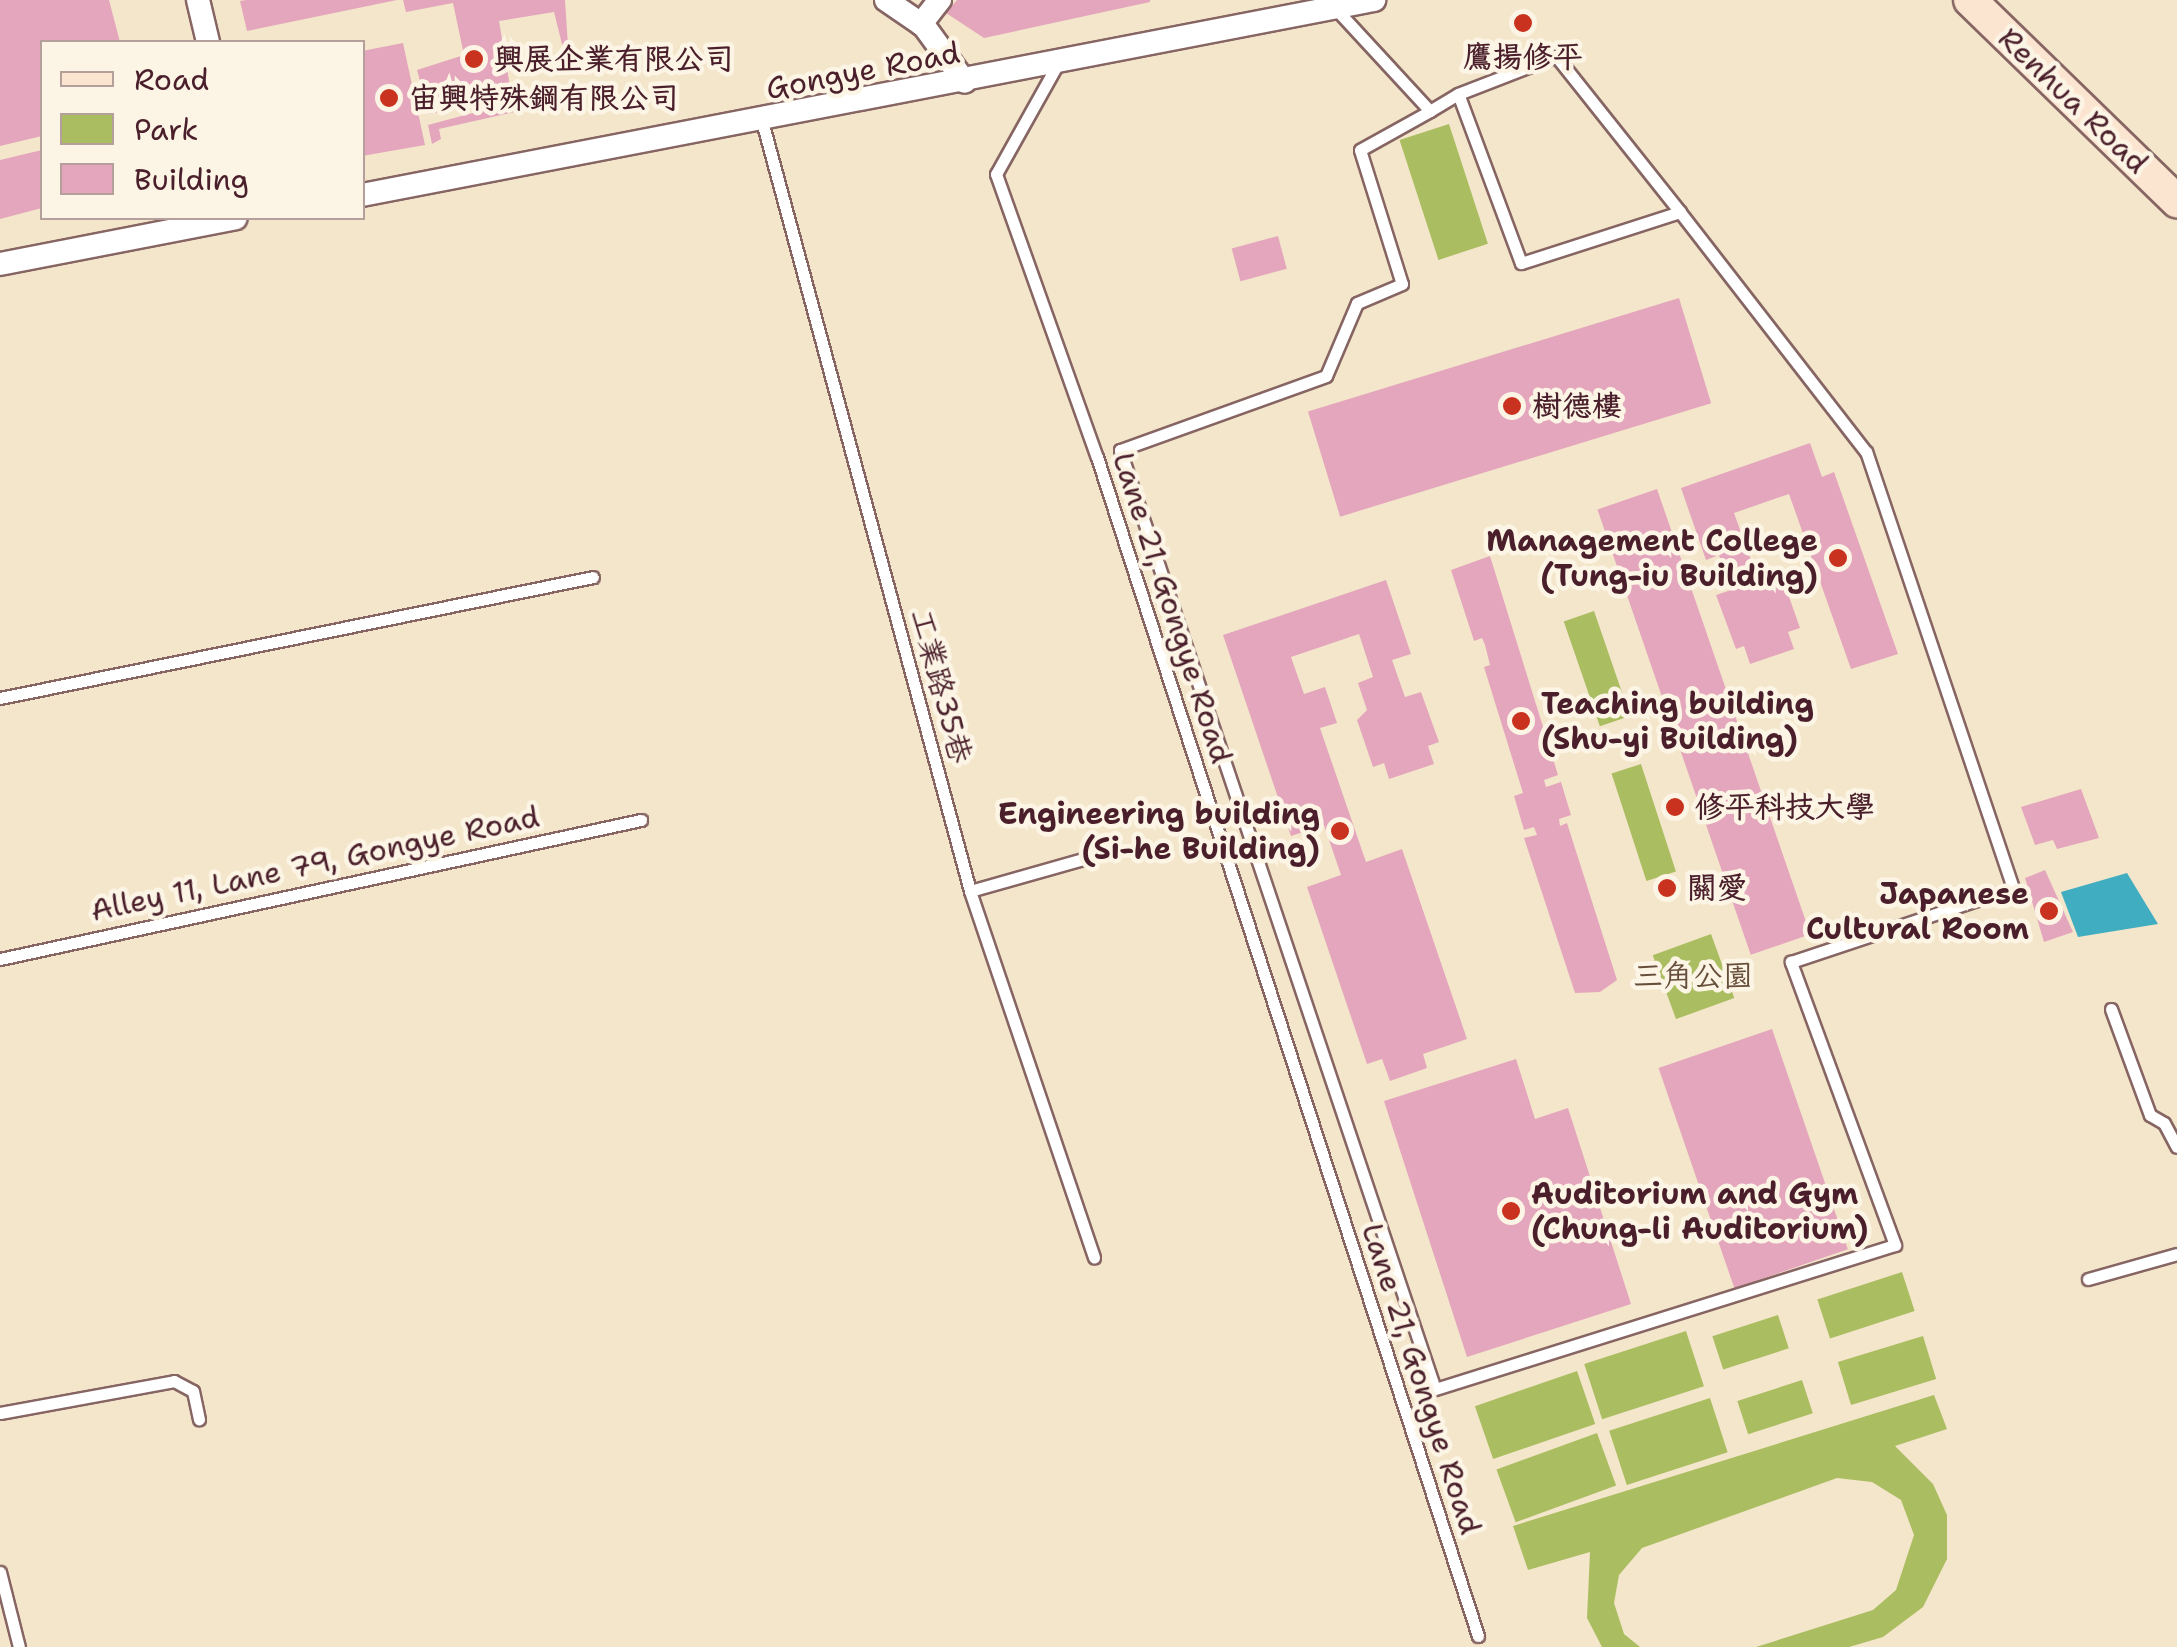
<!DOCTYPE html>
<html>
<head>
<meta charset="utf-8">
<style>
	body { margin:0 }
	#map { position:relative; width:2177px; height:1647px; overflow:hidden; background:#f4e6cb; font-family:"Shantell Sans","LXGW WenKai TC",sans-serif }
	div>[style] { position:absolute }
	.green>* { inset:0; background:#abbd61; transform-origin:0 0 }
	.water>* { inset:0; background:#41adc0 }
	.building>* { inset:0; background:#e4a6bc; transform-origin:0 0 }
	.roads { filter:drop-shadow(2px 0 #866563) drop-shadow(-2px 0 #866563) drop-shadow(0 2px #866563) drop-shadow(0 -2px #866563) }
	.lane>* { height:11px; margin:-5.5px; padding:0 5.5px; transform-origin:5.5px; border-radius:5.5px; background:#fff }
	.street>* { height:22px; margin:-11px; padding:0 11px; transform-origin:11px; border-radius:11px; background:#fff }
	.secondary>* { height:32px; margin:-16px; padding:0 16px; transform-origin:16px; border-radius:16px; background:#fce5d0 }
	.dots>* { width:28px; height:28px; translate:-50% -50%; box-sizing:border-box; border:5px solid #fcf5e5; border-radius:50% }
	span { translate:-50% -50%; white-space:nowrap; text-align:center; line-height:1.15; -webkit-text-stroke:9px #fcf5e5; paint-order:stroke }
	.poi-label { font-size:30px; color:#4a1f2b; font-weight:700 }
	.left { translate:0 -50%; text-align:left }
	.right { translate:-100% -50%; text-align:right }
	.street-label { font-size:30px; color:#4a1f2b }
	.park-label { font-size:30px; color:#674e3b }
	.legend { position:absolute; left:40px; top:40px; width:325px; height:180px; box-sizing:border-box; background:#fcf5e5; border:2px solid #b59f9b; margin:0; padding:12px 18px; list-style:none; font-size:30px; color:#4a1f2b }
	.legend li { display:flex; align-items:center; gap:20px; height:50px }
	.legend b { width:50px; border:2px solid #b59f9b }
</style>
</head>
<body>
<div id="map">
	<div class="green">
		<i style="left:1449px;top:124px;width:126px;height:52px;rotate:72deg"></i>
		<i style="left:1594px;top:611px;width:111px;height:32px;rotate:71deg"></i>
		<i style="left:1641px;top:764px;width:113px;height:31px;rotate:72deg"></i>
		<i style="left:1711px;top:934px;width:68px;height:62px;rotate:70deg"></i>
		<i style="left:1902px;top:1272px;width:41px;height:89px;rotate:72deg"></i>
		<i style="left:1778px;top:1315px;width:35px;height:69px;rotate:72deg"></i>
		<i style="left:1686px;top:1331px;width:58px;height:107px;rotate:72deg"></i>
		<i style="left:1923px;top:1336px;width:45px;height:89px;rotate:73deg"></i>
		<i style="left:1577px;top:1371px;width:56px;height:108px;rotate:71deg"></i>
		<i style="left:1802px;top:1380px;width:35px;height:68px;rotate:72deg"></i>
		<i style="clip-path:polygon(1934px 1395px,1947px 1429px,1895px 1446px,1933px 1484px,1947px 1515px,1947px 1559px,1923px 1607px,1883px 1637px,1849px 1647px,1756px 1647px,1873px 1610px,1896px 1590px,1914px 1535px,1901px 1500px,1872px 1482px,1837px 1478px,1642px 1548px,1619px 1575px,1614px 1603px,1624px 1634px,1640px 1647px,1602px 1647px,1587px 1618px,1590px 1552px,1528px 1570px,1513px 1526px)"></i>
		<i style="left:1710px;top:1398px;width:57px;height:106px;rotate:72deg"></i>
		<i style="left:1597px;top:1433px;width:56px;height:107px;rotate:70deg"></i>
	</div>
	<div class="water">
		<i style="clip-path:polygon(2127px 873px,2158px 924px,2078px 937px,2061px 892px)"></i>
	</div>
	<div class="building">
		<i style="clip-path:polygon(0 0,109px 0,120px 42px,42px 42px,42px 136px,0 146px)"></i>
		<i style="clip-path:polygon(397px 0,247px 31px,240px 1px,246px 0)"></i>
		<i style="clip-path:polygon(403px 0,565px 0,568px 46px,562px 44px,554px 12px,499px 21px,512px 98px,429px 114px,417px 70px,464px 55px,453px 3px,406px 12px)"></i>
		<i style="clip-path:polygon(957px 0,1150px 0,1150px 2px,984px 38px,946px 13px)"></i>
		<i style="clip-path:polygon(403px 43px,425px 145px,362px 156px,362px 51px)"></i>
		<i style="clip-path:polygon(517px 101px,519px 111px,439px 129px,441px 139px,432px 144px,428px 125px)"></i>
		<i style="clip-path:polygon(42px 150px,42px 208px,0 219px,0 160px)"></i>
		<i style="left:1278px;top:236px;width:34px;height:48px;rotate:75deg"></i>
		<i style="left:1679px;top:298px;width:110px;height:388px;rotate:73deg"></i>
		<i style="clip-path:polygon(1810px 443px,1822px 477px,1834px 472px,1898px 654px,1851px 669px,1789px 494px,1734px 513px,1755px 571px,1743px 576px,1746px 586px,1781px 574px,1800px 628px,1788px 632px,1794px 649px,1750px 664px,1744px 646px,1736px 649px,1716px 595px,1731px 590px,1719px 555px,1706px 560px,1681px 488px)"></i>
		<i style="left:1657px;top:489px;width:471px;height:63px;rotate:71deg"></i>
		<i style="clip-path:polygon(1490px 556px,1558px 775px,1544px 780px,1546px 787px,1561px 782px,1571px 815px,1559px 819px,1560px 826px,1567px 823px,1617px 980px,1600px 992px,1575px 993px,1524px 838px,1537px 835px,1534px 827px,1524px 830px,1514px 796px,1523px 793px,1484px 667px,1490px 665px,1485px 645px,1482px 638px,1474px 641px,1451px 570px)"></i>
		<i style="clip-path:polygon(1386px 580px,1411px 654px,1392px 660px,1405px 697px,1421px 692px,1439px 742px,1428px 746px,1434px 764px,1389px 779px,1384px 763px,1373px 767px,1357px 720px,1367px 710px,1358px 683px,1373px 677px,1359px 634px,1291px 657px,1304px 694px,1325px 687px,1337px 723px,1320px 728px,1366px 862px,1402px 849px,1467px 1039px,1423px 1054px,1427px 1068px,1390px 1081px,1382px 1059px,1367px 1064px,1307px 887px,1341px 875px,1324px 825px,1291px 836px,1223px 635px)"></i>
		<i style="clip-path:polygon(2081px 789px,2099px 838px,2057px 849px,2053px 840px,2035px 845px,2021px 807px)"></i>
		<i style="clip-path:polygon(2045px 870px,2073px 932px,2044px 942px,2025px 878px)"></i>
		<i style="left:1772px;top:1029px;width:233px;height:120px;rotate:71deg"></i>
		<i style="clip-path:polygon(1516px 1059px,1535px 1119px,1568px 1108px,1631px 1304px,1467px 1357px,1384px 1101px)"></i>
	</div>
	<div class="roads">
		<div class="lane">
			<i style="left:1335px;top:8px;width:140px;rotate:47.3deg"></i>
			<i style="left:1430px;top:111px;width:80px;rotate:150.9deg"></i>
			<i style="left:1360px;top:150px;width:140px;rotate:72.6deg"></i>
			<i style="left:1402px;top:284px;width:49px;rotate:157.1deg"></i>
			<i style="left:1357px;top:303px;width:79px;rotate:113deg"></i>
			<i style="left:1326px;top:376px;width:219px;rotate:160.2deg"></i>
			<i style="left:1120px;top:450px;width:990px;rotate:71.46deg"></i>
			<i style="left:1435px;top:1389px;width:482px;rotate:-17.4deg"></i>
			<i style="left:1895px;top:1245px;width:302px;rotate:-110.2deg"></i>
			<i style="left:1791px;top:962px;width:234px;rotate:-18.4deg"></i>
			<i style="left:2013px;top:888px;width:460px;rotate:-108.6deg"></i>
			<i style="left:1866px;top:452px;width:304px;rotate:-127.8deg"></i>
			<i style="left:1680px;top:212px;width:167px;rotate:162.2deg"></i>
			<i style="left:1521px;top:263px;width:180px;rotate:-110.4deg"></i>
			<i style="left:1458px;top:94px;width:33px;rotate:149deg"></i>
			<i style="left:1057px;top:65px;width:125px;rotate:119.2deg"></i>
			<i style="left:996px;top:174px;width:300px;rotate:70.4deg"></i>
			<i style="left:1097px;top:457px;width:1239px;rotate:72.09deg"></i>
			<i style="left:1458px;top:94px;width:105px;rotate:-21.2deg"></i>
			<i style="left:1556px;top:56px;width:199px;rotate:51.5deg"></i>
			<i style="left:762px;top:121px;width:798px;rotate:74.88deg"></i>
			<i style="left:970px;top:891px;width:387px;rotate:71.3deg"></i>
			<i style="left:0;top:698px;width:605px;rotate:-11.53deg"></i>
			<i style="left:970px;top:891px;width:151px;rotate:-15.8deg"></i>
			<i style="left:0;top:959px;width:656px;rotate:-12.24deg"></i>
			<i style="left:2111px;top:1009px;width:113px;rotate:69.8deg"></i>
			<i style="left:2150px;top:1115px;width:16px;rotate:30deg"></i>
			<i style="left:2164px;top:1123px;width:27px;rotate:62deg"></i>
			<i style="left:2088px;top:1279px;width:92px;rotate:-15.7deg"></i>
			<i style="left:0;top:1413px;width:177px;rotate:-10.4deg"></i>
			<i style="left:174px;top:1381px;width:21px;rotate:28deg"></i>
			<i style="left:193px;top:1391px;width:29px;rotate:78deg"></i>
			<i style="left:0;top:1572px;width:77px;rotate:75.8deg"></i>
		</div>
		<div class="street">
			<i style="left:198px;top:0;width:43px;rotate:76.6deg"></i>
			<i style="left:886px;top:0;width:46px;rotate:34.4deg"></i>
			<i style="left:924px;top:26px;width:69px;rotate:53.8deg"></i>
			<i style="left:921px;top:24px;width:31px;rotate:-52deg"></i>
			<i style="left:362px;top:195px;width:1031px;rotate:-10.91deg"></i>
			<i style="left:0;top:264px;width:240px;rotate:-11deg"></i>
		</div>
		<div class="secondary">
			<i style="left:1970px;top:0;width:289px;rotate:44.2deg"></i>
		</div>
	</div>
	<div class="dots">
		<i style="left:1523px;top:23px;background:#c8321e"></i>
		<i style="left:474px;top:59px;background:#c8321e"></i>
		<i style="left:389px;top:98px;background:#c8321e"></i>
		<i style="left:1512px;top:406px;background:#c8321e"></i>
		<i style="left:1838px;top:558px;background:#c8321e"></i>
		<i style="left:1521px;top:721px;background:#c8321e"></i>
		<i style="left:1675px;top:807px;background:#c8321e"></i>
		<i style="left:1340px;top:831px;background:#c8321e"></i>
		<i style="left:1667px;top:888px;background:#c8321e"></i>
		<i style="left:2049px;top:911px;background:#c8321e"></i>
		<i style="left:1511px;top:1211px;background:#c8321e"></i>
	</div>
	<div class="poi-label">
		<span style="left:1523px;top:57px">鷹揚修平</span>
		<span class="left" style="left:494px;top:59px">興展企業有限公司</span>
		<span class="left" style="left:409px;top:98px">宙興特殊鋼有限公司</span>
		<span class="left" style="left:1532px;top:406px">樹德樓</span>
		<span class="right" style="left:1818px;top:558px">Management College<br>(Tung-iu Building)</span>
		<span class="left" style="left:1541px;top:721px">Teaching building<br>(Shu-yi Building)</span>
		<span class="left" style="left:1695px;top:807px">修平科技大學</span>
		<span class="right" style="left:1320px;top:831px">Engineering building<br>(Si-he Building)</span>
		<span class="left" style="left:1687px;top:888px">關愛</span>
		<span class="right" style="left:2029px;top:911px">Japanese<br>Cultural Room</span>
		<span class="left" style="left:1531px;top:1211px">Auditorium and Gym<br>(Chung-li Auditorium)</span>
	</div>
	<div class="street-label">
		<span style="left:863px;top:71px;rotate:-11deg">Gongye Road</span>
		<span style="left:2073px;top:101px;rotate:44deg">Renhua Road</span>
		<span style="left:1172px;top:608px;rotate:72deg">Lane 21, Gongye Road</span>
		<span style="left:941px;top:686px;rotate:75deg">工業路35巷</span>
		<span style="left:315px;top:864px;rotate:-12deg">Alley 11, Lane 79, Gongye Road</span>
		<span style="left:1421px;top:1379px;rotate:72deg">Lane 21, Gongye Road</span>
	</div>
	<div class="park-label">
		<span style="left:1693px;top:976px">三角公園</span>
	</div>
	<ul class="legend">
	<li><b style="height:12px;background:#fce5d0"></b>Road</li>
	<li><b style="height:28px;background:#abbd61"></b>Park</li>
	<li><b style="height:28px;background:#e4a6bc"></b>Building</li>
	</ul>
</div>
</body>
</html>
